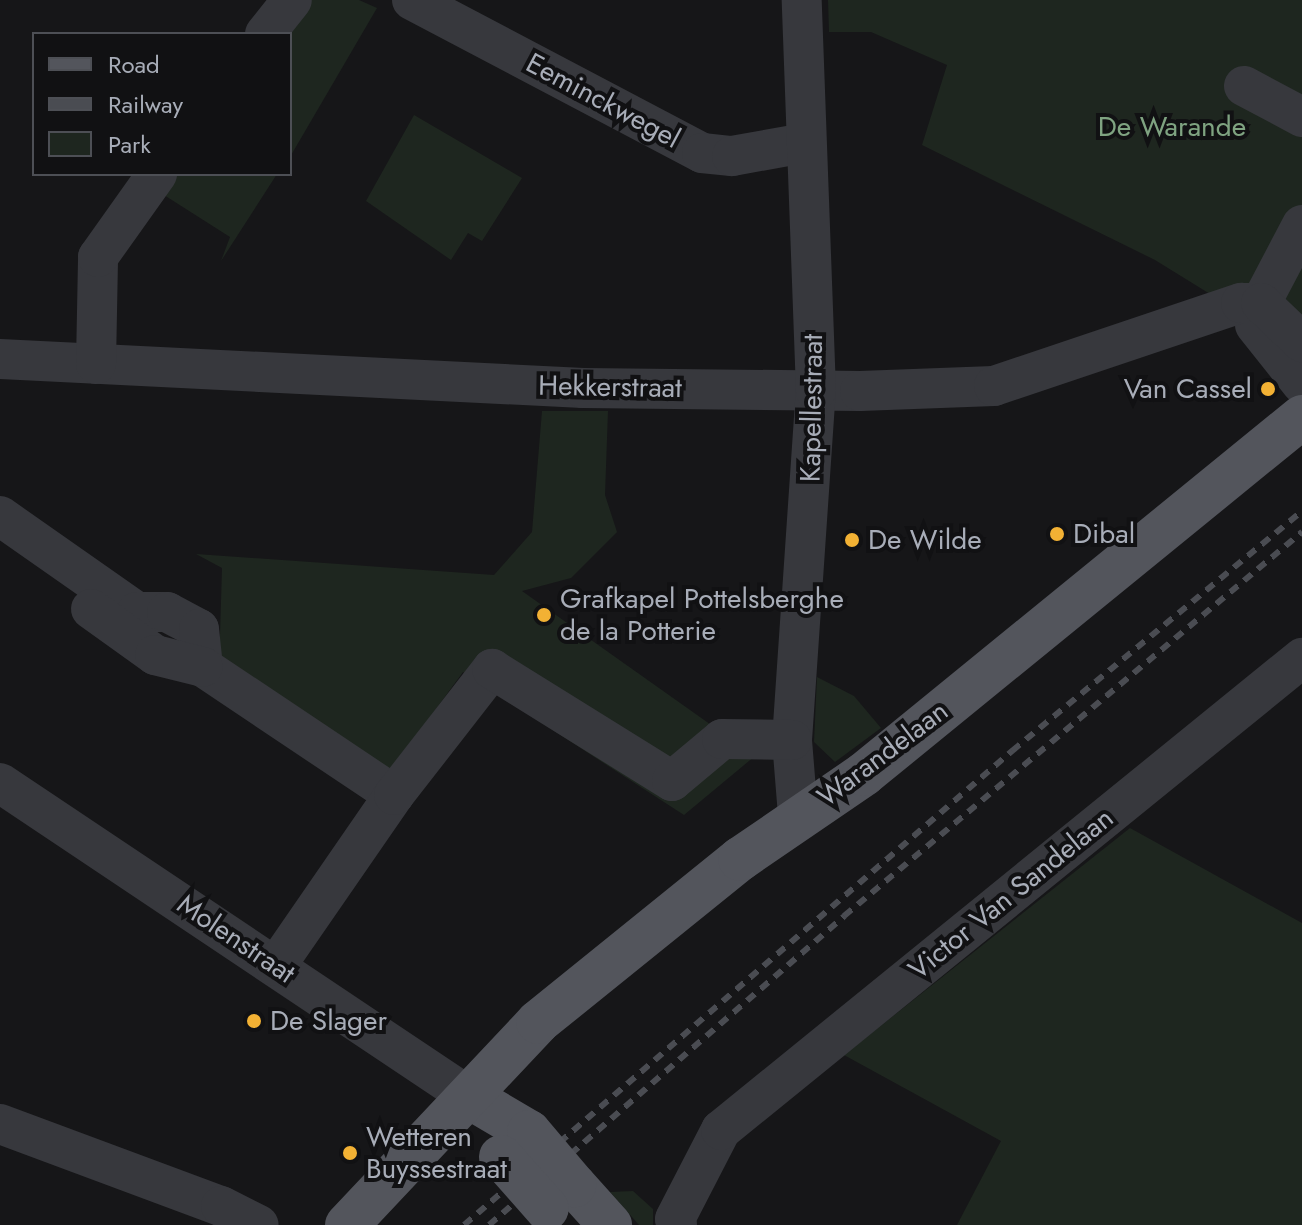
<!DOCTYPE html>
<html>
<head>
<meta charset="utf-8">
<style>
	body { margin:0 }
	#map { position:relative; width:1302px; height:1225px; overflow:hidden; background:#161618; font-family:Jost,sans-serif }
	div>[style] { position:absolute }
	.green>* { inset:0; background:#1e261f }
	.minor>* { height:40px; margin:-20px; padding:0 20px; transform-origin:20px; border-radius:20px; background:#37383d }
	.major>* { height:44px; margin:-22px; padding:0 22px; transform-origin:22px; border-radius:22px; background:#53555c }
	.rail>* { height:6px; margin-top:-3px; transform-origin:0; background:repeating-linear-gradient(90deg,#4a4c52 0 10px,transparent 0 18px) }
	.major-bridge>* { height:44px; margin:-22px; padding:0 22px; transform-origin:22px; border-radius:22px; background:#53555c }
	.dots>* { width:22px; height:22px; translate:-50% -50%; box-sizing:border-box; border:4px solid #111113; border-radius:50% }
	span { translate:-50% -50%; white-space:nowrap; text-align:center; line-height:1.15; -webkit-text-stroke:8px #111113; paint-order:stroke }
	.street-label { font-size:28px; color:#a8adb8 }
	.park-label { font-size:28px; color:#7fa381 }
	.poi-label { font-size:28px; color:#a8adb8 }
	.right { translate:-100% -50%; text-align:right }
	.left { translate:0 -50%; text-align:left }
	.legend { position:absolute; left:32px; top:32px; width:260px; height:144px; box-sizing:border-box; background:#111113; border:2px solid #4d4f55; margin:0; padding:10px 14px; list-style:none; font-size:24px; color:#a8adb8 }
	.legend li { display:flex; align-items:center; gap:16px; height:40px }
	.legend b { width:40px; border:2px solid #4d4f55 }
</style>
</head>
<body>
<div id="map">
	<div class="green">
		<i style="clip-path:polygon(302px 0,359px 0,377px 8px,290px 157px,290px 34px)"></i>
		<i style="clip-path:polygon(828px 0,1302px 0,1302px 321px,1210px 294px,1155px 260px,922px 145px,947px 65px,871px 32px,829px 32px)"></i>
		<i style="clip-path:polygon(414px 115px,522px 178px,482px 241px,468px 233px,451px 260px,366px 201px)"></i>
		<i style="clip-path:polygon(164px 174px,277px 174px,221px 261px,230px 237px,153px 188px)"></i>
		<i style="clip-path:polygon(542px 411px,608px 411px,605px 495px,617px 532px,571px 578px,522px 591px,755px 756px,684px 815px,463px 672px,384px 780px,219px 668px,222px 568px,196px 554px,494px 575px,532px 532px)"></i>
		<i style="clip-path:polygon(817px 677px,854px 696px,881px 728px,835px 762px,814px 742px)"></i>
		<i style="clip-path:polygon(1130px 828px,1302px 923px,1302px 1225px,957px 1225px,1001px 1141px,844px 1055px)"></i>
		<i style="clip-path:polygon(633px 1191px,653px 1209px,653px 1225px,639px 1225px,610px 1192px)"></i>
	</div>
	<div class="minor">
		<i style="left:412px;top:0;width:328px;rotate:27.8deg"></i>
		<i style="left:702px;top:153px;width:30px;rotate:6deg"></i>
		<i style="left:732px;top:156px;width:73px;rotate:-10.2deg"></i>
		<i style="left:265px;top:34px;width:43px;rotate:-51.5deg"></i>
		<i style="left:1244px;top:86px;width:66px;rotate:28.1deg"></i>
		<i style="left:1261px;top:303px;width:88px;rotate:-62.3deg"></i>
		<i style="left:1255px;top:325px;width:75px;rotate:51.5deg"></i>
		<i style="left:0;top:359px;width:584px;rotate:2.85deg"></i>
		<i style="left:583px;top:388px;width:277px;rotate:0.6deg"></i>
		<i style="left:860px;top:391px;width:134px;rotate:-2.1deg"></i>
		<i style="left:994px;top:386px;width:261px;rotate:-18.6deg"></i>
		<i style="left:1241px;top:303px;width:20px"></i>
		<i style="left:1261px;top:303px;width:57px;rotate:43.6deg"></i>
		<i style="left:96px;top:364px;width:107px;rotate:-88.9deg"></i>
		<i style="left:98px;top:257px;width:102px;rotate:-54.6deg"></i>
		<i style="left:0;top:516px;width:167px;rotate:35deg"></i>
		<i style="left:137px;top:612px;width:30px"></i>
		<i style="left:167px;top:612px;width:36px;rotate:28deg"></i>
		<i style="left:199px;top:629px;width:38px;rotate:84deg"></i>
		<i style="left:203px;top:667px;width:230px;rotate:33.8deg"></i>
		<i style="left:91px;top:609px;width:79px;rotate:35.7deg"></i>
		<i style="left:155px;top:655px;width:49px;rotate:14deg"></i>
		<i style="left:0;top:783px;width:567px;rotate:33.77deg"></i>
		<i style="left:798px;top:815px;width:75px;rotate:-94.6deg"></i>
		<i style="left:792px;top:740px;width:350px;rotate:-86.1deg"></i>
		<i style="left:816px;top:391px;width:391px;rotate:-92.1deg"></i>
		<i style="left:276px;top:966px;width:208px;rotate:-55.4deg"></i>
		<i style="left:394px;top:795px;width:160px;rotate:-52.1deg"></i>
		<i style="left:492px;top:669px;width:212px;rotate:31.9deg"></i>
		<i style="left:672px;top:781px;width:65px;rotate:-40deg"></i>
		<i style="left:722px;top:739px;width:70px;rotate:0.8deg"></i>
		<i style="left:0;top:1124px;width:236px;rotate:20.4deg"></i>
		<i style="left:221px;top:1206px;width:42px;rotate:26.6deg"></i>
		<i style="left:677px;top:1225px;width:6px;rotate:-108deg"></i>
		<i style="left:675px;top:1219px;width:100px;rotate:-62.7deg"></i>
		<i style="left:721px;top:1130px;width:749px;rotate:-39.09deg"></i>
	</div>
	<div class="major">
		<i style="left:471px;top:1098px;width:67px;rotate:30.4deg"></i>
		<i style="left:574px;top:1185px;width:54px;rotate:48deg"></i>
		<i style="left:347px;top:1225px;width:279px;rotate:-46.7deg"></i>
		<i style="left:538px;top:1022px;width:260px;rotate:-38.9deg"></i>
		<i style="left:740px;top:859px;width:150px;rotate:-34.4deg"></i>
		<i style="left:864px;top:774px;width:565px;rotate:-39.18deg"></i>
	</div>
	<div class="rail">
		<i style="left:464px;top:1225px;width:725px;rotate:-40.86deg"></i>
		<i style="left:1012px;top:751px;width:376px;rotate:-39.6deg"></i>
		<i style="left:489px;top:1225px;width:471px;rotate:-41deg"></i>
		<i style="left:844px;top:916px;width:598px;rotate:-39.98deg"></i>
	</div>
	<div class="major-bridge">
		<i style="left:529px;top:1132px;width:70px;rotate:49.7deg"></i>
		<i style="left:501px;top:1157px;width:69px;rotate:48.5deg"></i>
	</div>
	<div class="dots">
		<i style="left:1268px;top:389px;background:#f2b134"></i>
		<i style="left:1057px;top:534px;background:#f2b134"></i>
		<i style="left:852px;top:540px;background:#f2b134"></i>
		<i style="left:544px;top:615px;background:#f2b134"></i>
		<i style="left:254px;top:1021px;background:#f2b134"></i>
		<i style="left:350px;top:1153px;background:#f2b134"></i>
	</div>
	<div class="street-label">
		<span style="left:603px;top:101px;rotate:28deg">Eeminckwegel</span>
		<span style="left:610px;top:387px;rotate:1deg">Hekkerstraat</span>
		<span style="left:812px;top:408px;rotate:-89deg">Kapellestraat</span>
		<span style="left:883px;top:754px;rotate:-37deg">Warandelaan</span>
		<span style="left:1011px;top:894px;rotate:-39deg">Victor Van Sandelaan</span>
		<span style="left:236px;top:939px;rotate:34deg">Molenstraat</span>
	</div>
	<div class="park-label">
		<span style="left:1172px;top:127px">De Warande</span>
	</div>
	<div class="poi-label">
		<span class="right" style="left:1252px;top:389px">Van Cassel</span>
		<span class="left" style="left:1073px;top:534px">Dibal</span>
		<span class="left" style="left:868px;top:540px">De Wilde</span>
		<span class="left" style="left:560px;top:615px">Grafkapel Pottelsberghe<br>de la Potterie</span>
		<span class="left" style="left:270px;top:1021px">De Slager</span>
		<span class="left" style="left:366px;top:1153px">Wetteren<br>Buyssestraat</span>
	</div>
	<ul class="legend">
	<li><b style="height:10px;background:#53555c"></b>Road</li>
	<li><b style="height:10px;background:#4a4c52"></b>Railway</li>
	<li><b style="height:22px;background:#1e261f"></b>Park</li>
	</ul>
</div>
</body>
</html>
